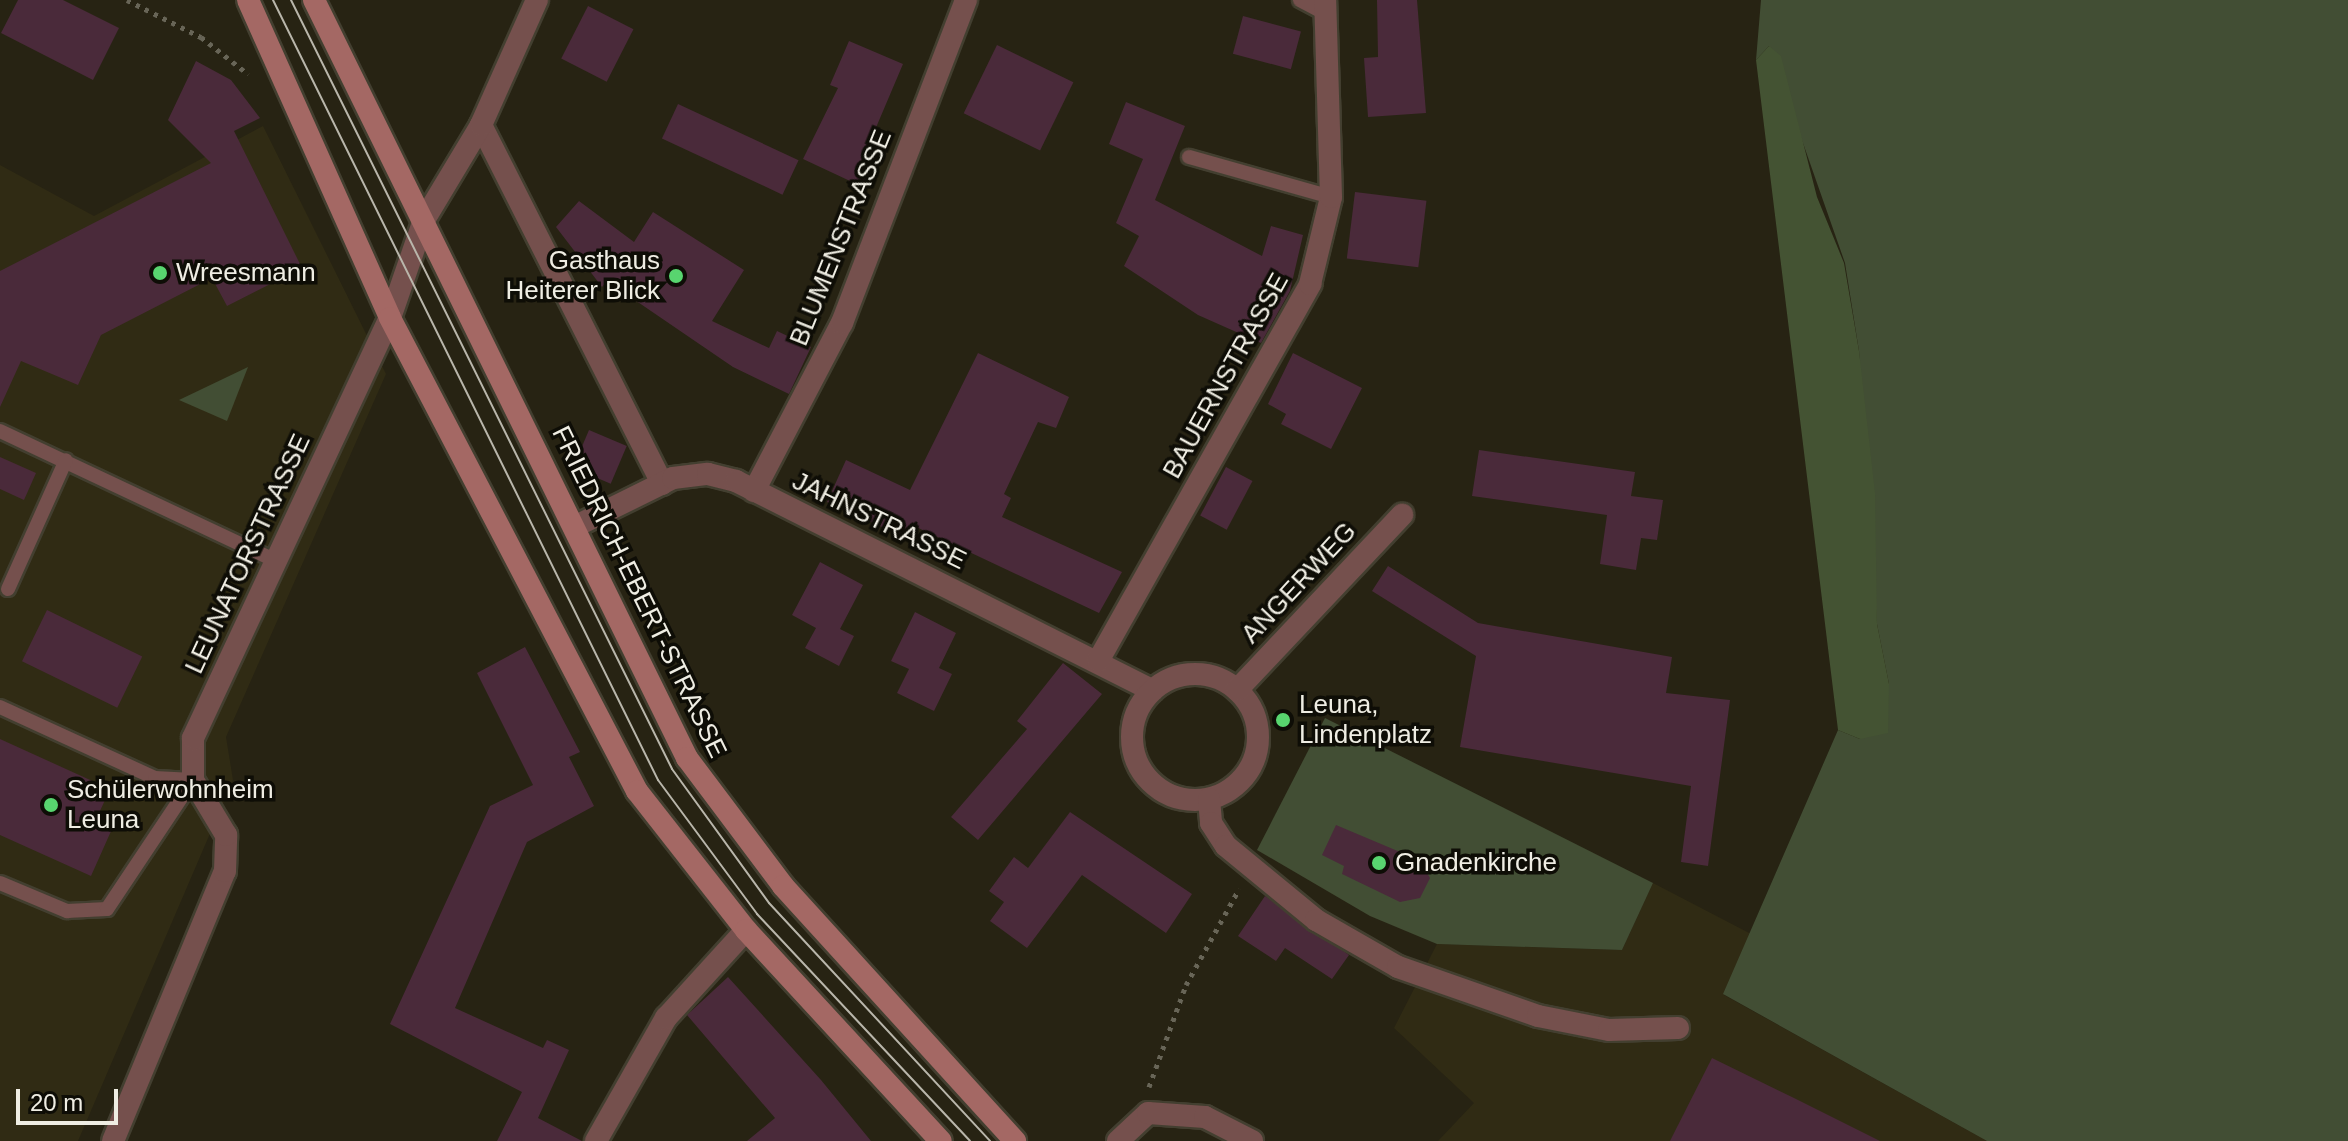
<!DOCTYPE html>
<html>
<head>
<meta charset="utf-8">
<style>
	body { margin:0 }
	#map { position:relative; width:2348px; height:1141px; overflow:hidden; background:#272313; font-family:Arial,sans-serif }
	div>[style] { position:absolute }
	.built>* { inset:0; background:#302b14 }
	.green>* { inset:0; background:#424e34 }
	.forest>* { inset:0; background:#445333 }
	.building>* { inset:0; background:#4a2a3a; transform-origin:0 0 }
	.path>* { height:5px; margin-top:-2.5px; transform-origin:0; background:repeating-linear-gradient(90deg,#686557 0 4px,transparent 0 10px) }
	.roads { filter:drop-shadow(2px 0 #433f30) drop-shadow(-2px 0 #433f30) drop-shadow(0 2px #433f30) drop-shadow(0 -2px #433f30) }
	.service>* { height:14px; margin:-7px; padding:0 7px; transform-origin:7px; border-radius:7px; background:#75504d }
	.minor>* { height:22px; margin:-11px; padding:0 11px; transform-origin:11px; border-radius:11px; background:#75504d }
	.minor>.ring { margin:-11px; padding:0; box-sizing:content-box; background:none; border:22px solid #75504d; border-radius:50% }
	.secondary>* { height:22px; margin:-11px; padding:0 11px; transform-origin:11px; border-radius:11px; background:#a46864 }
	.tram>* { height:2px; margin:-1px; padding:0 1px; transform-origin:1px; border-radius:1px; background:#b9b6ab }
	.dots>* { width:22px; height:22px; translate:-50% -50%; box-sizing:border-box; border:4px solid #0e0d06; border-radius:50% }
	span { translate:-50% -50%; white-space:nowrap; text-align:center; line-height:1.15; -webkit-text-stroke:7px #0e0d06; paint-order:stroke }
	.street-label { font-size:26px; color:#efede3 }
	.poi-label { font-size:26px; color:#efede3 }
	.right { translate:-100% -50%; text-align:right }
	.left { translate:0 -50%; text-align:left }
	.scale { position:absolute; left:16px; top:1089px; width:102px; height:36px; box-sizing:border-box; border:4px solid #efede3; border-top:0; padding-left:10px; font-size:24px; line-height:28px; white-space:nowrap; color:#efede3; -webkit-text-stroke:6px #0e0d06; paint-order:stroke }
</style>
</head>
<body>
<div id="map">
	<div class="built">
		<i style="clip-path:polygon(263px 126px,386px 374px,226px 737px,233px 780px,78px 1141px,0 1141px,0 165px,94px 216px)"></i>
		<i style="clip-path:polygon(1653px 883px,1753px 935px,1724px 995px,1987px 1141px,1438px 1141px,1474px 1103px,1394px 1028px,1437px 944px,1622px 950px)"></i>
	</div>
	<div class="green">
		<i style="clip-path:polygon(1761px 0,2348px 0,2348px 1141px,1987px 1141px,1723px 994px,1838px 730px,1860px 739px,1889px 684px,1877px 624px,1859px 351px,1845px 263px,1769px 46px,1756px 60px)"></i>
		<i style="clip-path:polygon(248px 367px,227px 421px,179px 400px)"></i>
		<i style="clip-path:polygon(1325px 718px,1653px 883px,1622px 950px,1437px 944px,1370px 916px,1257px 850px)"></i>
	</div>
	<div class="forest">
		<i style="clip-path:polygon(1769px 46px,1781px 56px,1817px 197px,1844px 263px,1859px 351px,1875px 493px,1877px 624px,1889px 684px,1888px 733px,1860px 739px,1838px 730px,1756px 60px)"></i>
	</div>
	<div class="building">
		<i style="clip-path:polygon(18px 0,63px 0,119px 28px,93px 80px,1px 33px)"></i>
		<i style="clip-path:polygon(1377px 0,1417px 0,1426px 113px,1368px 117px,1364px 58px,1378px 57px)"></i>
		<i style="left:588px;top:6px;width:51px;height:59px;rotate:27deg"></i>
		<i style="left:1243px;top:16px;width:60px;height:39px;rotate:15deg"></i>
		<i style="clip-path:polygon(849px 41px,903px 64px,872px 137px,886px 144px,865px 188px,803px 159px,838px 88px,830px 85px)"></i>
		<i style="left:997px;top:45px;width:85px;height:76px;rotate:26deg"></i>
		<i style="clip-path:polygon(196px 61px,231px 80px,260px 118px,234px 131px,302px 268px,227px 306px,212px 278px,101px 335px,78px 385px,21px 361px,0 407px,0 271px,211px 163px,168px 120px)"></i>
		<i style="clip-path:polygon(1126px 102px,1185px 126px,1155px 200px,1262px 256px,1271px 226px,1303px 235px,1290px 291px,1261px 343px,1198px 315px,1124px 266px,1139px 236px,1116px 223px,1143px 159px,1109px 144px)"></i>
		<i style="left:678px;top:104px;width:133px;height:38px;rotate:25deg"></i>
		<i style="left:1355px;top:192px;width:72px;height:67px;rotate:7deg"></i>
		<i style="clip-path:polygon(579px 201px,634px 242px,653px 212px,744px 270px,712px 321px,769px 348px,777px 331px,811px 347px,789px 394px,733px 367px,607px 281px,602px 287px,556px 227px)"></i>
		<i style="clip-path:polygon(978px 353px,1069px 397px,1056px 428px,1038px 422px,1004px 494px,1011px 498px,1002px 517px,1122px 572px,1099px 613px,912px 525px,906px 538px,827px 502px,846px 460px,910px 490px)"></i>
		<i style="clip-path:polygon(1293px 353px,1362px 388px,1331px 449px,1281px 424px,1286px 414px,1268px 404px)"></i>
		<i style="left:589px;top:430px;width:41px;height:41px;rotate:23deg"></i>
		<i style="clip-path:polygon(1479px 450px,1635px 472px,1631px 496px,1663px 500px,1657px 540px,1641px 538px,1636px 570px,1600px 564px,1607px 515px,1472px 496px)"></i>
		<i style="clip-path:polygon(0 457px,36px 473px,24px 500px,0 489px)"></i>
		<i style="left:1226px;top:467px;width:30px;height:55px;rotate:28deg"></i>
		<i style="clip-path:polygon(820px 562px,863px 585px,840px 629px,854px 636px,839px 666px,805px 648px,816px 628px,792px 615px)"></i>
		<i style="clip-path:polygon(1388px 566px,1478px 623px,1672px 657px,1666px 693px,1730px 700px,1708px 866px,1681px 862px,1691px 786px,1460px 747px,1476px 656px,1372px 591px)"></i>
		<i style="left:47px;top:610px;width:106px;height:57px;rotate:26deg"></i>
		<i style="clip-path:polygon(915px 612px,956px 633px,939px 668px,952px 674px,934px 711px,897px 693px,909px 669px,891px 661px)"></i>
		<i style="clip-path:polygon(525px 647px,580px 752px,569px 757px,594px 806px,527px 842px,455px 1008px,543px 1048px,547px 1040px,569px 1050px,538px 1118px,582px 1141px,497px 1141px,522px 1092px,390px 1024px,490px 806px,533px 785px,477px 673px)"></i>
		<i style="clip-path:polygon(1063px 663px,1102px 694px,978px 840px,951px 817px,1027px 729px,1017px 721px)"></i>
		<i style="clip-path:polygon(0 739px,110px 789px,95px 822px,112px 829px,91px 876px,0 835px)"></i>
		<i style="clip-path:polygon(1070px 812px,1192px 894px,1166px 933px,1082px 875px,1027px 948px,990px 921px,1004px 902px,989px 891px,1014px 857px,1028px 868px)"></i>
		<i style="clip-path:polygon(1336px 825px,1419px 860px,1430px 878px,1420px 898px,1400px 902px,1342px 874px,1344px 866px,1322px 855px)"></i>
		<i style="clip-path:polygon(1265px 896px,1349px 955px,1332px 979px,1285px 948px,1276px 961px,1238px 936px)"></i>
		<i style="clip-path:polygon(728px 977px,821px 1080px,871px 1141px,747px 1141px,775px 1118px,687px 1015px)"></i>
		<i style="clip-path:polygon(1712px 1058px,1794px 1098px,1880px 1141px,1670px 1141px)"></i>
	</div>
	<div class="path">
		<i style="left:127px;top:0;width:83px;rotate:26.6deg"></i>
		<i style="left:201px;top:37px;width:60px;rotate:38.2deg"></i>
		<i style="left:1149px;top:1087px;width:109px;rotate:-70.1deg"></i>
		<i style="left:1186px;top:985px;width:110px;rotate:-61.1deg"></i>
	</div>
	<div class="roads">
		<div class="service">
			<i style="left:1300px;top:0;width:30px;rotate:28deg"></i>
			<i style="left:1189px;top:157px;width:148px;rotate:15.7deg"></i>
			<i style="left:0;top:431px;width:305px;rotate:25.2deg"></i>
			<i style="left:8px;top:589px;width:141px;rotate:-65.8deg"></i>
			<i style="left:0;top:707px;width:170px;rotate:24.6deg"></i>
			<i style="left:155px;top:778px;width:38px;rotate:3deg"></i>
			<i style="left:0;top:883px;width:73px;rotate:22.7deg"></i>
			<i style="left:67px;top:911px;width:40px;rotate:-2.9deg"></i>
			<i style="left:107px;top:909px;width:155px;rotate:-56.3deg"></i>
		</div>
		<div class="minor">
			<i style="left:481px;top:125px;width:402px;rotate:63.2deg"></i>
			<i style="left:754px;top:491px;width:190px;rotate:-62.4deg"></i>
			<i style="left:842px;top:323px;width:346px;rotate:-69deg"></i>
			<i style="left:576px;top:526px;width:108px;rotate:-26.3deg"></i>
			<i style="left:673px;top:478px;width:35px;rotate:-7deg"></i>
			<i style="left:708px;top:474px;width:29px;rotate:14deg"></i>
			<i style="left:736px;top:481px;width:466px;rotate:26.7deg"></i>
			<i style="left:1098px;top:661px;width:433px;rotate:-60.6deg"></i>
			<i style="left:1310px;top:284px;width:89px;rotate:-76.4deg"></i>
			<i style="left:1331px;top:197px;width:197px;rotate:-91.7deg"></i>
			<i class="ring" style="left:1132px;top:674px;width:104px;height:104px"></i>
			<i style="left:1237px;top:690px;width:241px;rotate:-46.7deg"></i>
			<i style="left:1209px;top:799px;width:24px;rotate:85deg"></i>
			<i style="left:1211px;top:823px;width:27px;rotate:57deg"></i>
			<i style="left:1226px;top:846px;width:117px;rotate:39.4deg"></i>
			<i style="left:1316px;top:920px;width:95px;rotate:29.8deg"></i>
			<i style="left:1398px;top:967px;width:148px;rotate:19.3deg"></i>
			<i style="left:1538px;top:1016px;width:72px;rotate:11.2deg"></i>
			<i style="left:1609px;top:1030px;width:69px;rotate:-1.7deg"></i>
			<i style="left:113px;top:1141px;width:292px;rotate:-67.5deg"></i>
			<i style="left:225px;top:871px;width:36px;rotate:-88deg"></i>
			<i style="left:226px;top:835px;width:64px;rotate:-121deg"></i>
			<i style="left:193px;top:780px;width:42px;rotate:-90deg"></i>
			<i style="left:193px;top:738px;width:464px;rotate:-64.9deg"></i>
			<i style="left:390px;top:318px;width:104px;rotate:-70.9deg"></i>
			<i style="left:424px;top:220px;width:111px;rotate:-59deg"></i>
			<i style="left:481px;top:125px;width:137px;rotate:-65.9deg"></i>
			<i style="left:596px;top:1141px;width:142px;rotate:-60.4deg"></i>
			<i style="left:666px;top:1018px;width:119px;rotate:-47.7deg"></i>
			<i style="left:1118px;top:1141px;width:41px;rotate:-43deg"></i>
			<i style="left:1148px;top:1113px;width:57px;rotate:4deg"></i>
			<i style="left:1205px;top:1117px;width:53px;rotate:27.1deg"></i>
		</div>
		<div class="secondary">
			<i style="left:248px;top:0;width:348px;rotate:65.9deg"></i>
			<i style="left:390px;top:318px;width:534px;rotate:62.43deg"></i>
			<i style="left:637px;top:791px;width:177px;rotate:51.9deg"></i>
			<i style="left:746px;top:930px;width:287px;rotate:47.3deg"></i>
			<i style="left:314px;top:0;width:845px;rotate:63.8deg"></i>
			<i style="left:687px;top:758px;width:160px;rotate:53.1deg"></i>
			<i style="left:783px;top:886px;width:345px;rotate:47.7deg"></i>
		</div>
	</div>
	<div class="tram">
		<i style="left:273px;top:0;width:870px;rotate:63.73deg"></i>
		<i style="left:658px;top:780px;width:167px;rotate:53.5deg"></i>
		<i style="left:757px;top:914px;width:311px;rotate:46.8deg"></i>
		<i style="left:291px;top:0;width:858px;rotate:63.64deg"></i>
		<i style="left:672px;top:769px;width:165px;rotate:54.1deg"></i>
		<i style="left:769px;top:903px;width:325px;rotate:47.1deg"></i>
	</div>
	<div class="dots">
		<i style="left:160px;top:273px;background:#58d56f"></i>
		<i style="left:676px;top:276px;background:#58d56f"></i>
		<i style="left:1283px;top:720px;background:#58d56f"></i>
		<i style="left:51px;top:805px;background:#58d56f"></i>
		<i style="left:1379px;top:863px;background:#58d56f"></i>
	</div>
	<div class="street-label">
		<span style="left:841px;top:238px;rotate:-68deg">BLUMENSTRASSE</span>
		<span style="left:1226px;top:376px;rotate:-61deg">BAUERNSTRASSE</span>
		<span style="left:879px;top:521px;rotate:26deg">JAHNSTRASSE</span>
		<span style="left:248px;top:554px;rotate:-65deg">LEUNATORSTRASSE</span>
		<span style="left:1299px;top:583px;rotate:-47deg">ANGERWEG</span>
		<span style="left:639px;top:592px;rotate:64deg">FRIEDRICH-EBERT-STRASSE</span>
	</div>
	<div class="poi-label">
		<span class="right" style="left:660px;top:276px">Gasthaus<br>Heiterer Blick</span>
		<span class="left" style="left:176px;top:273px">Wreesmann</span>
		<span class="left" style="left:1299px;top:720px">Leuna,<br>Lindenplatz</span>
		<span class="left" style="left:67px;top:805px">Schülerwohnheim<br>Leuna</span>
		<span class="left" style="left:1395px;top:863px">Gnadenkirche</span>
	</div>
	<div class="scale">20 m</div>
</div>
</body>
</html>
